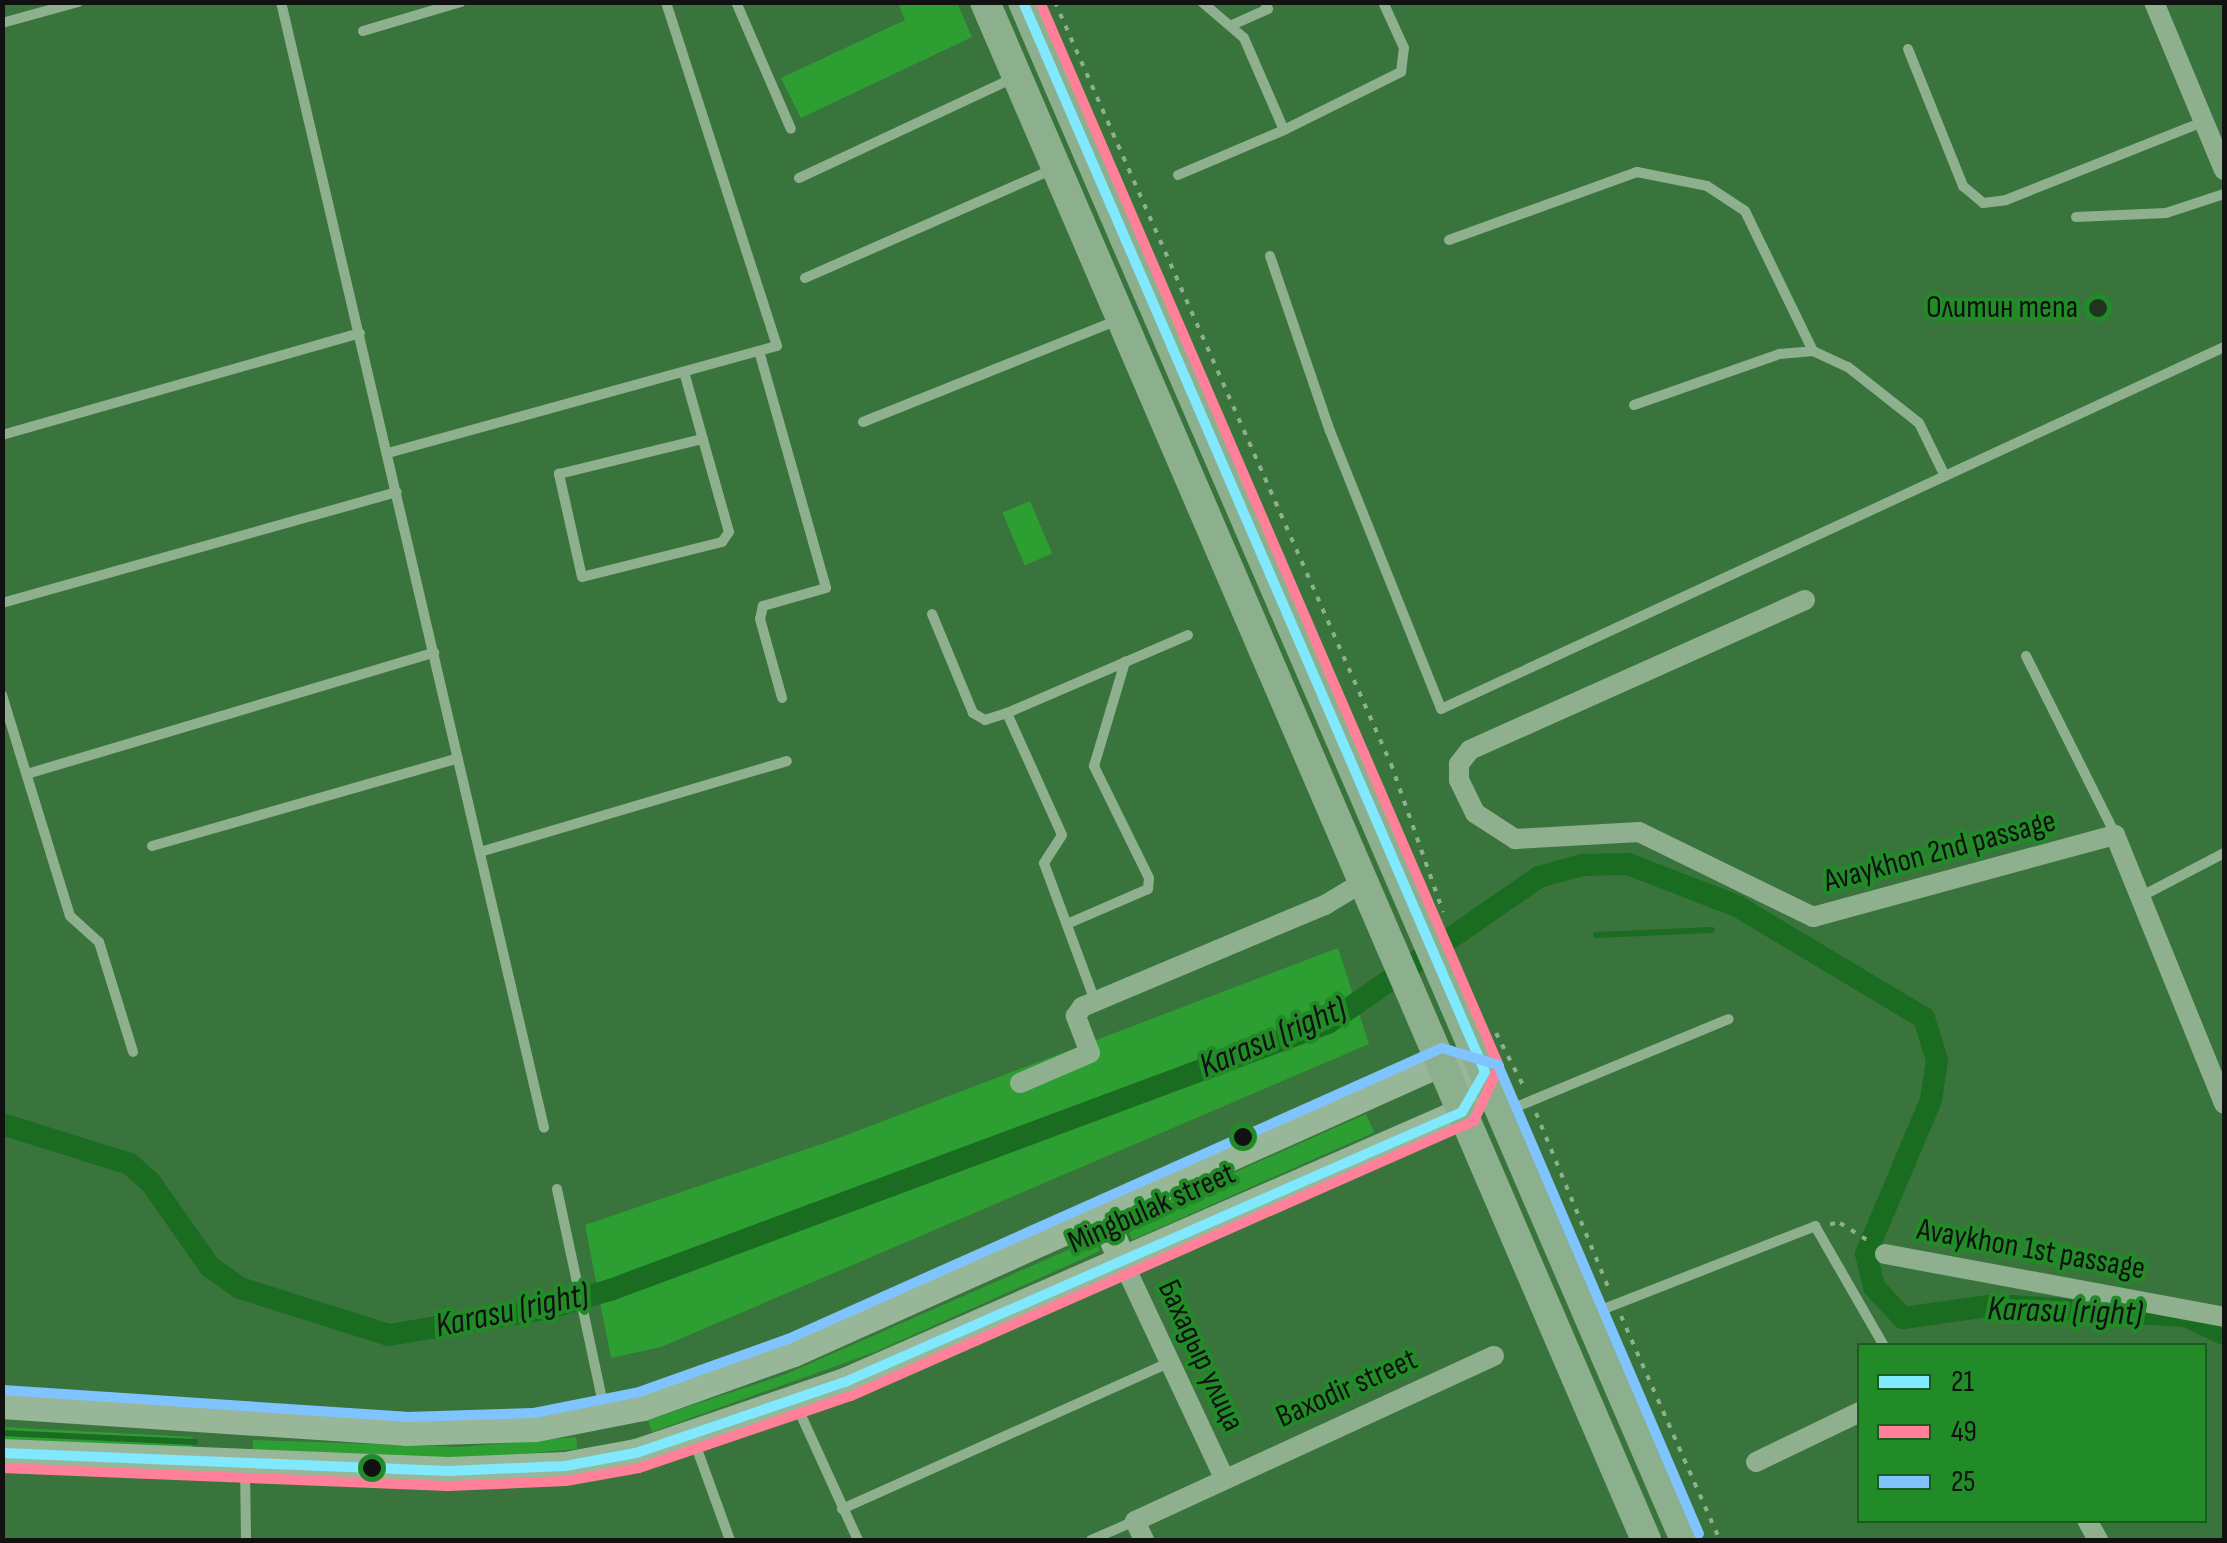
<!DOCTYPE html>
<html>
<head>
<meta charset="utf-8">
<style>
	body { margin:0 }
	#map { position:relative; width:2227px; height:1543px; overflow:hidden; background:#3a743d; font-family:"Sofia Sans Condensed",sans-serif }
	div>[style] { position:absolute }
	.green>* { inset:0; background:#2d9e32; transform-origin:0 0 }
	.stream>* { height:6px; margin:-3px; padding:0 3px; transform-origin:3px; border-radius:3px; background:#1a6c20 }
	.canal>* { height:22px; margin:-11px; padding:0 11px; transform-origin:11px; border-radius:11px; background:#1a6c20 }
	.path>* { height:4px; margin-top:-2px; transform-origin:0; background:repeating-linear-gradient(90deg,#8eb08f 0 5px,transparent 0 13px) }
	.lane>* { height:10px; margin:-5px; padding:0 5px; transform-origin:5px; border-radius:5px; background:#8eb08f }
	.street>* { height:20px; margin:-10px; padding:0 10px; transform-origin:10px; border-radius:10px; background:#8eb08f }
	.secondary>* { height:28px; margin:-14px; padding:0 14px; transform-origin:14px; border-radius:14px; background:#97b798 }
	.primary>* { height:30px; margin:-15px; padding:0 15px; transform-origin:15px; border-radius:15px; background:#8cb08e }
	.bus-1>* { height:10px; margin:-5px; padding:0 5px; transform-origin:5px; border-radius:5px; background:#80e8ff }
	.bus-2>* { height:10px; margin:-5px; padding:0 5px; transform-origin:5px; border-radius:5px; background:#ff8098 }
	.bus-3>* { height:10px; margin:-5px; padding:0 5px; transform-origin:5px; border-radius:5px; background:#80c4ff }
	.dots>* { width:28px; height:28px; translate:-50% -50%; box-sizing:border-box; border:5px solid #218c27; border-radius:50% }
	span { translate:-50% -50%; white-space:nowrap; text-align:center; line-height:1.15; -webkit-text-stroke:8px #218c27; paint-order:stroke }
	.poi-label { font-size:32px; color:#111 }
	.right { translate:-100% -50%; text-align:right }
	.street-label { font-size:32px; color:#111 }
	.water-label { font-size:35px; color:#111; font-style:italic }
	.frame { position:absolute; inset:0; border:5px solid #111; pointer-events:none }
	.legend { position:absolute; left:1857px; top:1343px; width:350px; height:180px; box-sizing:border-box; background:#218c27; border:2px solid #1b5b1e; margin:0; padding:12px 18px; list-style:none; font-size:30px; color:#111 }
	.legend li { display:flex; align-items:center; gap:20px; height:50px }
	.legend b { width:50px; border:2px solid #1b5b1e }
</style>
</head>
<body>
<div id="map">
	<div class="green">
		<i style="clip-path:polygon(898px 3px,957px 3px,972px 37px,801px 118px,781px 78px,905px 20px)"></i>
		<i style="left:1030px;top:501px;width:57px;height:30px;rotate:67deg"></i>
		<i style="clip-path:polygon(1338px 948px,1369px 1044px,661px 1347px,611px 1358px,585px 1225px,836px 1139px)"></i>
		<i style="left:1366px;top:1114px;width:20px;height:265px;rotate:66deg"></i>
		<i style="clip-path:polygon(1095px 1238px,1100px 1251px,875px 1352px,652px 1432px,648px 1420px,786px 1374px)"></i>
		<i style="left:2px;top:1427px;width:191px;height:12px;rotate:3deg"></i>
		<i style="clip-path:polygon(576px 1437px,577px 1449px,479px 1458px,253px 1453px,253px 1440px,460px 1447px)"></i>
	</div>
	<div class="stream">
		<i style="left:1596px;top:935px;width:116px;rotate:-2.5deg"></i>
		<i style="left:2px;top:1433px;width:193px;rotate:2.7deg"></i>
	</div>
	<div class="canal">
		<i style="left:2px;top:1124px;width:134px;rotate:17.4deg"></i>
		<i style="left:130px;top:1164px;width:28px;rotate:42deg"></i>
		<i style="left:151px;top:1183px;width:103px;rotate:54.9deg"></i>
		<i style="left:210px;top:1267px;width:37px;rotate:35deg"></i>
		<i style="left:240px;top:1288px;width:156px;rotate:17.5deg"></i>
		<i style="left:389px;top:1335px;width:163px;rotate:-9.5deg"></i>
		<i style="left:550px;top:1308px;width:66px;rotate:-16.8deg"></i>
		<i style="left:613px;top:1289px;width:763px;rotate:-20.41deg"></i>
		<i style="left:1328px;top:1023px;width:257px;rotate:-34.7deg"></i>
		<i style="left:1539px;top:877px;width:45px;rotate:-15.6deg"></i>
		<i style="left:1582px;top:865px;width:46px;rotate:-1.2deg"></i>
		<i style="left:1628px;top:864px;width:117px;rotate:21.1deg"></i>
		<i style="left:1737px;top:906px;width:218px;rotate:30.9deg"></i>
		<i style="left:1924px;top:1018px;width:44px;rotate:72.8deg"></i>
		<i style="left:1937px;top:1060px;width:40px;rotate:98.5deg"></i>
		<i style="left:1931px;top:1100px;width:167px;rotate:112.9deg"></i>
		<i style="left:1866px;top:1254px;width:34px;rotate:76deg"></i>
		<i style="left:1874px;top:1287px;width:42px;rotate:46.9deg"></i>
		<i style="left:1903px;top:1318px;width:92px;rotate:-8.1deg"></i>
		<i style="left:1994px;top:1305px;width:191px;rotate:3.3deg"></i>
		<i style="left:2185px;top:1316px;width:43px;rotate:24.8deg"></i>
	</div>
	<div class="path">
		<i style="left:1055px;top:2px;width:833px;rotate:66.21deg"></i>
		<i style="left:1391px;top:764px;width:157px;rotate:70.6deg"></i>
		<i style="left:1496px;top:1033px;width:61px;rotate:62.6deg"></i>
		<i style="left:1536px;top:1113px;width:191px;rotate:67.5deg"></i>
		<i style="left:1830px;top:1224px;width:10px;rotate:-6deg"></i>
		<i style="left:1840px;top:1223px;width:36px;rotate:32deg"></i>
		<i style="left:1621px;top:1316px;width:245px;rotate:66.2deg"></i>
	</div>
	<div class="lane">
		<i style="left:281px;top:2px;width:1156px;rotate:76.85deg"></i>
		<i style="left:736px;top:2px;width:138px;rotate:66.6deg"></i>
		<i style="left:1202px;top:2px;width:55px;rotate:40.6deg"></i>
		<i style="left:1244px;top:38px;width:100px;rotate:66.5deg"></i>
		<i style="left:1284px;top:130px;width:131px;rotate:-26.4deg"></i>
		<i style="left:1401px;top:72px;width:24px;rotate:-83deg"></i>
		<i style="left:1404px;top:48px;width:51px;rotate:-114.5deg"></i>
		<i style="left:2px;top:23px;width:79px;rotate:-15.4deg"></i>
		<i style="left:1232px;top:25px;width:39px;rotate:-24deg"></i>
		<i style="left:1268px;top:9px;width:8px;rotate:-113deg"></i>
		<i style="left:363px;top:31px;width:102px;rotate:-16.5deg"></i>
		<i style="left:1908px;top:49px;width:148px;rotate:68.1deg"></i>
		<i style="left:1963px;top:186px;width:26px;rotate:40deg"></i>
		<i style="left:1983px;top:203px;width:23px;rotate:-7deg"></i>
		<i style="left:2006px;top:200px;width:212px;rotate:-21.6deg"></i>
		<i style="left:1178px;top:175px;width:115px;rotate:-23deg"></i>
		<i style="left:799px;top:178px;width:239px;rotate:-25deg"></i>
		<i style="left:2076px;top:217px;width:90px;rotate:-2.5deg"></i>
		<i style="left:2166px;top:213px;width:61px;rotate:-18.1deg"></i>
		<i style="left:1449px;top:240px;width:200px;rotate:-19.9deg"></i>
		<i style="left:1637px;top:172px;width:71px;rotate:11.3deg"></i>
		<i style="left:1707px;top:186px;width:45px;rotate:33.3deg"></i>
		<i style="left:1745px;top:211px;width:156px;rotate:64.1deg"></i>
		<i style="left:1270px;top:256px;width:185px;rotate:71.1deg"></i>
		<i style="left:1330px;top:431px;width:299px;rotate:68.2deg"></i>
		<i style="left:1441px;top:709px;width:863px;rotate:-24.81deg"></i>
		<i style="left:805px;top:278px;width:273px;rotate:-23.7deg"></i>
		<i style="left:759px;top:351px;width:246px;rotate:74.2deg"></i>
		<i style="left:826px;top:588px;width:66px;rotate:164.1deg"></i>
		<i style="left:763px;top:606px;width:13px;rotate:103deg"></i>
		<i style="left:760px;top:619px;width:82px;rotate:74.4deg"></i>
		<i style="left:684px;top:372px;width:166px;rotate:74.3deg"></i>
		<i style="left:729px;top:532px;width:12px;rotate:125deg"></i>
		<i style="left:722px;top:542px;width:144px;rotate:166deg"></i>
		<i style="left:582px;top:577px;width:106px;rotate:-102.6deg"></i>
		<i style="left:559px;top:474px;width:148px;rotate:-13.7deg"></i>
		<i style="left:1634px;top:405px;width:155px;rotate:-19.3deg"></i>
		<i style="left:1780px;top:354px;width:33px;rotate:-5deg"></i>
		<i style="left:1813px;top:351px;width:38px;rotate:25deg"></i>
		<i style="left:1848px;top:367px;width:90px;rotate:38.3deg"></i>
		<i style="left:1919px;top:423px;width:59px;rotate:63.9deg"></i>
		<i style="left:863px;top:422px;width:277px;rotate:-21.8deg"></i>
		<i style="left:2px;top:435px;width:372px;rotate:-15.9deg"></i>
		<i style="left:388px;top:453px;width:403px;rotate:-15.4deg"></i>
		<i style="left:777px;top:346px;width:361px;rotate:-107.9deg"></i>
		<i style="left:2px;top:603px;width:410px;rotate:-15.7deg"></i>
		<i style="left:932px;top:614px;width:107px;rotate:67.5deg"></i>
		<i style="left:973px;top:713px;width:14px;rotate:30deg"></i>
		<i style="left:985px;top:720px;width:23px;rotate:-18deg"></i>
		<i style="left:2026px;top:656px;width:199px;rotate:63.4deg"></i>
		<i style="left:2px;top:695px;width:231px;rotate:72.9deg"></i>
		<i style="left:70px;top:916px;width:39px;rotate:42deg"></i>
		<i style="left:99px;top:942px;width:115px;rotate:72.8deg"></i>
		<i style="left:27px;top:774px;width:425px;rotate:-16.6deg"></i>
		<i style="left:152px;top:846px;width:318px;rotate:-16deg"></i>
		<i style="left:480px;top:852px;width:320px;rotate:-16.5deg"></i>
		<i style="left:2140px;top:897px;width:95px;rotate:-27.6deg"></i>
		<i style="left:1067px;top:924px;width:88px;rotate:-23.4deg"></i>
		<i style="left:1148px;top:889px;width:11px;rotate:-85deg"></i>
		<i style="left:1149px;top:878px;width:125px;rotate:-116.2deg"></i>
		<i style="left:1094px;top:766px;width:109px;rotate:-73.4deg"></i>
		<i style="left:1095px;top:1001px;width:147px;rotate:-110.3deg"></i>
		<i style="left:1044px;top:863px;width:33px;rotate:-57deg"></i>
		<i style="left:1062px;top:835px;width:134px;rotate:-114.3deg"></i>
		<i style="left:1007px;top:713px;width:197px;rotate:-23.3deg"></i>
		<i style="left:1504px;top:1112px;width:243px;rotate:-22.5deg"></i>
		<i style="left:557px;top:1189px;width:229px;rotate:77.9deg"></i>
		<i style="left:1591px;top:1314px;width:241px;rotate:-21.4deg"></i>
		<i style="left:1815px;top:1226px;width:138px;rotate:60.1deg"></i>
		<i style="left:795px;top:1402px;width:152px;rotate:65.5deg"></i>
		<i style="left:693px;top:1438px;width:109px;rotate:70.1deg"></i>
		<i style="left:245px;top:1467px;width:73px;rotate:89.2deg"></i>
		<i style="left:842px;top:1509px;width:359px;rotate:-24.1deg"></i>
		<i style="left:1091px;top:1540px;width:48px;rotate:-23.4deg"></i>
	</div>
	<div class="street">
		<i style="left:2154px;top:2px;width:182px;rotate:67.4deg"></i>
		<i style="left:1805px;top:600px;width:367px;rotate:155.9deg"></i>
		<i style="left:1470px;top:750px;width:18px;rotate:128deg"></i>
		<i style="left:1459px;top:764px;width:16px;rotate:90deg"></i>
		<i style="left:1459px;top:780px;width:37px;rotate:64deg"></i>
		<i style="left:1475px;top:813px;width:48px;rotate:33deg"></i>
		<i style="left:1515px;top:839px;width:124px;rotate:-3.2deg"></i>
		<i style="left:1639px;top:832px;width:194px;rotate:26deg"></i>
		<i style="left:1813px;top:917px;width:313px;rotate:-15.2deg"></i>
		<i style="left:2115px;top:835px;width:290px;rotate:67.9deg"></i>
		<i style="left:1020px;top:1083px;width:76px;rotate:-23.2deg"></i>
		<i style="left:1090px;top:1053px;width:40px;rotate:-111deg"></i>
		<i style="left:1076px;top:1016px;width:11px;rotate:-56deg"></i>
		<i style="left:1082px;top:1007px;width:264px;rotate:-22.8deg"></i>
		<i style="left:1325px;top:905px;width:44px;rotate:-31.2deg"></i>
		<i style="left:1885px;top:1254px;width:345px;rotate:10.5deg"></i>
		<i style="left:1122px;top:1260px;width:238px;rotate:64.9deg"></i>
		<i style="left:1756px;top:1462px;width:115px;rotate:-25.7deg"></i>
		<i style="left:2087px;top:1520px;width:23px;rotate:61deg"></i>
		<i style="left:1144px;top:1540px;width:21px;rotate:-115deg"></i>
		<i style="left:1135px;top:1521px;width:395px;rotate:-24.7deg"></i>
	</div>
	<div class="secondary">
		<i style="left:1103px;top:1215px;width:49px;rotate:67.1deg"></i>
		<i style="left:2px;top:1405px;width:405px;rotate:3.8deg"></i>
		<i style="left:406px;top:1432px;width:130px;rotate:-1.8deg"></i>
		<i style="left:536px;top:1428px;width:109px;rotate:-11.1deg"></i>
		<i style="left:643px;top:1407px;width:160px;rotate:-19.7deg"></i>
		<i style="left:794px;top:1353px;width:709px;rotate:-24.14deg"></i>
		<i style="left:1441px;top:1063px;width:45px;rotate:11.6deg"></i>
		<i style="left:1485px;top:1072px;width:46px;rotate:119.9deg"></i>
		<i style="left:1462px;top:1112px;width:673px;rotate:156.37deg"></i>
		<i style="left:845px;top:1382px;width:221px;rotate:161.2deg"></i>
		<i style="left:636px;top:1453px;width:72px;rotate:169.6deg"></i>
		<i style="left:565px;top:1466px;width:116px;rotate:177.5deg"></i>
		<i style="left:449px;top:1471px;width:447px;rotate:-177.7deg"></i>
	</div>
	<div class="primary">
		<i style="left:985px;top:2px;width:1674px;rotate:66.74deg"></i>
		<i style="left:1023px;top:2px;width:1674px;rotate:66.71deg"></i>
	</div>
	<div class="bus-1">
		<i style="left:2px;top:1453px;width:447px;rotate:2.3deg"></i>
		<i style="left:449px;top:1471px;width:116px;rotate:-2.5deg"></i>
		<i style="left:565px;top:1466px;width:72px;rotate:-10.4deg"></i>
		<i style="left:636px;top:1453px;width:221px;rotate:-18.8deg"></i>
		<i style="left:845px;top:1382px;width:673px;rotate:-23.63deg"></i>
		<i style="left:1462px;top:1112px;width:46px;rotate:-60.1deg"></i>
		<i style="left:1485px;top:1072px;width:1165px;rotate:-113.35deg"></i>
	</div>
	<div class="bus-2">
		<i style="left:2px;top:1468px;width:446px;rotate:2.3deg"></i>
		<i style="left:448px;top:1486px;width:118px;rotate:-2.4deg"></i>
		<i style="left:566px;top:1481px;width:74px;rotate:-10.1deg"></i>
		<i style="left:639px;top:1468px;width:224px;rotate:-18.8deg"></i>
		<i style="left:851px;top:1396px;width:681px;rotate:-23.82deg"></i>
		<i style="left:1474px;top:1121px;width:60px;rotate:-65.6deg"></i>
		<i style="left:1499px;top:1066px;width:1159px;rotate:-113.33deg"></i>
	</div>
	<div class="bus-3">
		<i style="left:3px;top:1390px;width:404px;rotate:3.8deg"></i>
		<i style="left:406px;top:1417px;width:128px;rotate:-1.8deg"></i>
		<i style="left:534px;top:1413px;width:107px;rotate:-11.3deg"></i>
		<i style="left:639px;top:1392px;width:158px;rotate:-19.6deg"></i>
		<i style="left:788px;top:1339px;width:716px;rotate:-23.99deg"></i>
		<i style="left:1442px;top:1048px;width:59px;rotate:16.9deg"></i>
		<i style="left:1498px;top:1065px;width:510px;rotate:66.8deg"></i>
	</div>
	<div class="dots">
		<i style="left:2098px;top:308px;background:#1f3420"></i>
		<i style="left:1243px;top:1137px;background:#111"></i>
		<i style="left:372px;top:1468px;background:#111"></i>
	</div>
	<div class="poi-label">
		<span class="right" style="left:2078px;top:308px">Олитин тепа</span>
	</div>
	<div class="street-label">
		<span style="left:1940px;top:852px;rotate:-15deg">Avaykhon 2nd passage</span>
		<span style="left:1152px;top:1209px;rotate:-24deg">Mingbulak street</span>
		<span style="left:2031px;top:1250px;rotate:10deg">Avaykhon 1st passage</span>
		<span style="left:1200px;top:1356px;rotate:65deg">Бахадыр улица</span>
		<span style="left:1347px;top:1389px;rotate:-24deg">Baxodir street</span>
	</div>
	<div class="water-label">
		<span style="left:1273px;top:1038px;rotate:-23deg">Karasu (right)</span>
		<span style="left:512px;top:1311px;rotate:-12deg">Karasu (right)</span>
		<span style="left:2065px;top:1312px;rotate:2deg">Karasu (right)</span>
	</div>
	<div class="frame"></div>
	<ul class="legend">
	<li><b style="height:12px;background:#80e8ff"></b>21</li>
	<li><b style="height:12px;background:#ff8098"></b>49</li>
	<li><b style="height:12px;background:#80c4ff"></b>25</li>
	</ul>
</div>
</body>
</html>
